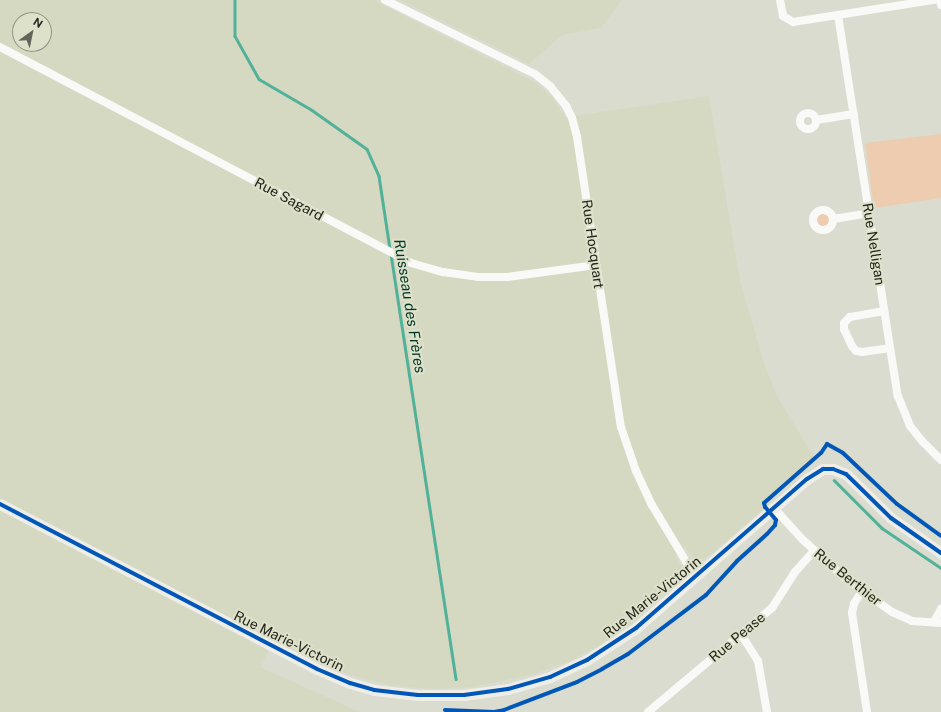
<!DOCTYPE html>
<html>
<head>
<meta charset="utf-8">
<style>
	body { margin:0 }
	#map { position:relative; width:941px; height:712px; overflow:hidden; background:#dadccf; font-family:"Public Sans",sans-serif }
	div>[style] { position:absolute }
	.built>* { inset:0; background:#d6d9c2 }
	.green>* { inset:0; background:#edccaf }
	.round { border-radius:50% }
	.stream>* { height:2.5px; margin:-1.25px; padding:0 1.25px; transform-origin:1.25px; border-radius:1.25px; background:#52b199 }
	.street>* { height:8px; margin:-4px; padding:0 4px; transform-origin:4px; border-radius:4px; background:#f9faf8 }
	.street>.ring { margin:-4px; padding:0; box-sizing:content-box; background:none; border:8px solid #f9faf8; border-radius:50% }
	.secondary>* { height:11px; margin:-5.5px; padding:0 5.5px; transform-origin:5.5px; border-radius:5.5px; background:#eeede8 }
	.cycleway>* { height:4px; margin:-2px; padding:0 2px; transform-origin:2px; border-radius:2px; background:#0057b8 }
	span { translate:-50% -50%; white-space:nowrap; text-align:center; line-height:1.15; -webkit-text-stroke:4px #dee1ca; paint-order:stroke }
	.street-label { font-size:14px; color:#23241b }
	.water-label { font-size:15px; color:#00372b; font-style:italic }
	.north { position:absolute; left:12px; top:12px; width:40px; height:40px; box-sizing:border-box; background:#dee1ca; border:1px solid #939584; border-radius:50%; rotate:33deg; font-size:11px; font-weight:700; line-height:16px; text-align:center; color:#23241b }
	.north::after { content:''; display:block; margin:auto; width:14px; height:18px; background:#63645a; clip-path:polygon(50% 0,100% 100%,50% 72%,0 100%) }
</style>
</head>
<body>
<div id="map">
	<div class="built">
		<i style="clip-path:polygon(evenodd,0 0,374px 0,535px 82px,552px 97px,565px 117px,709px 96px,740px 281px,765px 366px,777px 396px,814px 457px,764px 500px,762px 505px,764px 508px,710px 555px,703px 559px,697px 559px,692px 556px,685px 547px,675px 554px,681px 566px,680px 579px,634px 622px,597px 647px,572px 660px,535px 674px,473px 687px,430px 689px,389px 685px,349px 675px,275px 638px,260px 667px,360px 712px,0 712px,0 0,20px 20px,44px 20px,44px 44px,20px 44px,20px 20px)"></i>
		<i style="clip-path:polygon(400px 0,622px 0,601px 28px,562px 35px,529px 64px)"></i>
	</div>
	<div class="green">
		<i style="clip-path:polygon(941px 134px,941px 198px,874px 208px,865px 143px)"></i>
		<i class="round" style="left:816px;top:213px;width:14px;height:14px"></i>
	</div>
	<div class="stream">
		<i style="left:235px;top:0;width:36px;rotate:90deg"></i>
		<i style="left:235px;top:36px;width:49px;rotate:60.8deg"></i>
		<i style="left:259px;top:79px;width:61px;rotate:30.3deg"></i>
		<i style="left:312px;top:110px;width:67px;rotate:35.3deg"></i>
		<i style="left:367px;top:149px;width:30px;rotate:66deg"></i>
		<i style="left:379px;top:176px;width:74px;rotate:81.4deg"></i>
		<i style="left:391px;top:254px;width:430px;rotate:81.3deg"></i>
		<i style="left:834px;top:480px;width:68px;rotate:45deg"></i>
		<i style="left:882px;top:528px;width:71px;rotate:34.1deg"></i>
	</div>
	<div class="street">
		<i style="left:385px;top:0;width:167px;rotate:26.3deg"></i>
		<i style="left:535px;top:74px;width:19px;rotate:39deg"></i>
		<i style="left:550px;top:86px;width:26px;rotate:51deg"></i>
		<i style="left:566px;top:106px;width:13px;rotate:63deg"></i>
		<i style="left:572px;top:118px;width:20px;rotate:75deg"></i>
		<i style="left:577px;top:137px;width:293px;rotate:81.4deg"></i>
		<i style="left:621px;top:427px;width:46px;rotate:71.2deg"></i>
		<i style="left:636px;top:471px;width:38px;rotate:65deg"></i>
		<i style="left:652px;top:505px;width:70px;rotate:59deg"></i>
		<i style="left:688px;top:565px;width:14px;rotate:51deg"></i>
		<i style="left:780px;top:0;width:16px;rotate:79deg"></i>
		<i style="left:783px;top:16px;width:12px;rotate:31deg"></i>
		<i style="left:793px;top:22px;width:143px;rotate:-8.9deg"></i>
		<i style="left:940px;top:0;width:5px;rotate:79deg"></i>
		<i style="left:838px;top:15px;width:386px;rotate:81.1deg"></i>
		<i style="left:898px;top:396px;width:32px;rotate:68deg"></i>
		<i style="left:910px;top:426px;width:19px;rotate:51deg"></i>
		<i style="left:922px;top:441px;width:27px;rotate:45deg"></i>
		<i style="left:0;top:47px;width:464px;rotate:27.7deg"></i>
		<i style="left:411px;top:263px;width:33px;rotate:16deg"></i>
		<i style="left:443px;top:272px;width:35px;rotate:8deg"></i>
		<i style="left:478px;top:277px;width:29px"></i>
		<i style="left:507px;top:277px;width:90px;rotate:-7.7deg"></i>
		<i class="ring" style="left:800px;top:113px;width:8px;height:8px"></i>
		<i style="left:816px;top:120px;width:38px;rotate:-9deg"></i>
		<i class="ring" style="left:813px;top:210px;width:12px;height:12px"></i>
		<i style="left:833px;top:219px;width:36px;rotate:-9deg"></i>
		<i style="left:884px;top:311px;width:35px;rotate:170deg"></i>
		<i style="left:850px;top:317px;width:8px;rotate:135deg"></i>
		<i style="left:844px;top:323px;width:6px;rotate:90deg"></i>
		<i style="left:844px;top:329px;width:19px;rotate:65deg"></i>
		<i style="left:852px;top:346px;width:6px;rotate:51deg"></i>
		<i style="left:856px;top:351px;width:6px;rotate:9deg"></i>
		<i style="left:862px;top:352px;width:28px;rotate:-8deg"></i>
		<i style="left:774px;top:508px;width:42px;rotate:47.9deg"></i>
		<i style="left:802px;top:539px;width:58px;rotate:42.2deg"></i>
		<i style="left:845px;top:578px;width:58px;rotate:35.9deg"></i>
		<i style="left:892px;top:612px;width:22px;rotate:24deg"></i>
		<i style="left:912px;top:621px;width:29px;rotate:4deg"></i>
		<i style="left:862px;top:591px;width:15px;rotate:122deg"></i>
		<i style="left:854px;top:604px;width:9px;rotate:103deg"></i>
		<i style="left:852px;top:613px;width:100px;rotate:81.4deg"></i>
		<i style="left:934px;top:622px;width:15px;rotate:-62deg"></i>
		<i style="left:741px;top:634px;width:32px;rotate:58deg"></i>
		<i style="left:758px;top:661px;width:52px;rotate:80deg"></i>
		<i style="left:648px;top:712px;width:162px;rotate:-40deg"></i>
		<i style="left:772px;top:608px;width:43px;rotate:-57.4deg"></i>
		<i style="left:795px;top:572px;width:28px;rotate:-48deg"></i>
	</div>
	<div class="secondary">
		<i style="left:0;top:504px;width:357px;rotate:27.5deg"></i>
		<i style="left:317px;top:669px;width:36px;rotate:23deg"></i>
		<i style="left:350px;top:683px;width:25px;rotate:16deg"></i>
		<i style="left:374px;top:690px;width:44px;rotate:6.5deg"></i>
		<i style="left:418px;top:695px;width:46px"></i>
		<i style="left:464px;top:695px;width:44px;rotate:-7.8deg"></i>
		<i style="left:508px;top:689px;width:44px;rotate:-15.9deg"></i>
		<i style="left:550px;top:677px;width:41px;rotate:-24.7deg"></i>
		<i style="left:587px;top:660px;width:59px;rotate:-33.1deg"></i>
		<i style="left:636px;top:628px;width:227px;rotate:-41.1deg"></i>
		<i style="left:807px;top:479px;width:19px;rotate:-32deg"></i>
		<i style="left:823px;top:469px;width:10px"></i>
		<i style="left:833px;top:469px;width:14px;rotate:21deg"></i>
		<i style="left:846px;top:474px;width:63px;rotate:44.4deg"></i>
		<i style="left:891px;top:518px;width:61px;rotate:35deg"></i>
	</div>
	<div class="cycleway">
		<i style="left:0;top:504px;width:357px;rotate:27.5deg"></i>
		<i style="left:317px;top:669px;width:36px;rotate:23deg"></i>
		<i style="left:350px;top:683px;width:25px;rotate:16deg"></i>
		<i style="left:374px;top:690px;width:44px;rotate:6.5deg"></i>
		<i style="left:418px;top:695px;width:46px"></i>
		<i style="left:464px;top:695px;width:44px;rotate:-7.8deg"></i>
		<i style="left:508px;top:689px;width:44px;rotate:-15.9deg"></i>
		<i style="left:550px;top:677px;width:41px;rotate:-24.7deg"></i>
		<i style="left:587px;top:660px;width:59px;rotate:-33.1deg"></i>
		<i style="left:636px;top:628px;width:227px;rotate:-41.1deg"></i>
		<i style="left:807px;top:479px;width:19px;rotate:-32deg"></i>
		<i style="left:823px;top:469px;width:10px"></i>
		<i style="left:833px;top:469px;width:14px;rotate:21deg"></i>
		<i style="left:846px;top:474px;width:63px;rotate:44.4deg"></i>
		<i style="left:891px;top:518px;width:61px;rotate:35deg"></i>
		<i style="left:445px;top:710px;width:49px;rotate:2.3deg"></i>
		<i style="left:494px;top:712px;width:10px;rotate:-11deg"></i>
		<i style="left:504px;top:710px;width:78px;rotate:-21deg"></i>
		<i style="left:577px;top:682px;width:28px;rotate:-27deg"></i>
		<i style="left:602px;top:669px;width:30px;rotate:-30deg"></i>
		<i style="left:628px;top:654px;width:98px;rotate:-37.1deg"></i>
		<i style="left:706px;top:595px;width:46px;rotate:-47.6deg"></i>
		<i style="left:737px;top:561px;width:40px;rotate:-42deg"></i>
		<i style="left:767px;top:534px;width:12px;rotate:-48deg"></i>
		<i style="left:775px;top:525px;width:5px;rotate:-79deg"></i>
		<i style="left:776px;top:520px;width:17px;rotate:-130deg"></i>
		<i style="left:765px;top:507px;width:4px;rotate:-104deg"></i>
		<i style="left:764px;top:503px;width:76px;rotate:-41.3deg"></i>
		<i style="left:821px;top:453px;width:11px;rotate:-56deg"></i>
		<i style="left:827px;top:444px;width:18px;rotate:29deg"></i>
		<i style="left:843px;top:453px;width:74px;rotate:43.4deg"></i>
		<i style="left:897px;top:504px;width:54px;rotate:36deg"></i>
	</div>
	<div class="street-label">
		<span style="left:289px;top:199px;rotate:28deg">Rue Sagard</span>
		<span style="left:593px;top:244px;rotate:82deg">Rue Hocquart</span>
		<span style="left:874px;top:244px;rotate:81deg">Rue Nelligan</span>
		<span style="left:848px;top:577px;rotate:39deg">Rue Berthier</span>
		<span style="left:652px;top:597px;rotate:-39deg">Rue Marie-Victorin</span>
		<span style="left:737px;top:637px;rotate:-40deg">Rue Pease</span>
		<span style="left:289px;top:641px;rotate:26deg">Rue Marie-Victorin</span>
	</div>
	<div class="water-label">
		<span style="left:410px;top:306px;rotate:81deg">Ruisseau des Frères</span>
	</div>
	<div class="north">N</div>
</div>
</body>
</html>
